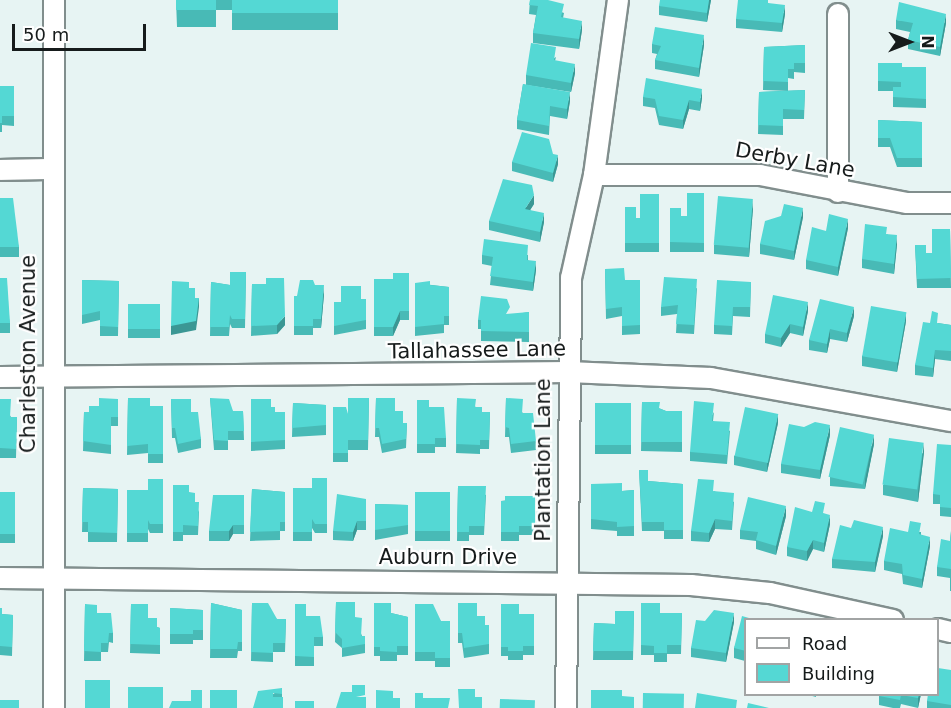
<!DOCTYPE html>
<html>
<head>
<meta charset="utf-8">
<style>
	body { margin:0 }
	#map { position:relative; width:951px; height:708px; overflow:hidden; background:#e7f4f3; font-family:"DejaVu Sans",sans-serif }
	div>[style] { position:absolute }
	.roads { filter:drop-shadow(2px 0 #818e8d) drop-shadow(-2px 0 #818e8d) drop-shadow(0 2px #818e8d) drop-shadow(0 -2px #818e8d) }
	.minor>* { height:20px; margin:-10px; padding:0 10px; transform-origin:10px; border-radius:10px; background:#fff }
	.wall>* { inset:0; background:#48bab6; transform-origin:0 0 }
	.shaded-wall>* { inset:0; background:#3b9794 }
	.building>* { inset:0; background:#54d8d4; transform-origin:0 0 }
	span { translate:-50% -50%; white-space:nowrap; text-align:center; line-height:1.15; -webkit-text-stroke:4.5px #fff; paint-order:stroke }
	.street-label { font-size:21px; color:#161b1b }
	.legend { position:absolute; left:744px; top:618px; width:195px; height:78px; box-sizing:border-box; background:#fff; border:2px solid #a2a4a4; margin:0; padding:8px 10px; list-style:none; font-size:18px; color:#161b1b }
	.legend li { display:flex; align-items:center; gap:12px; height:30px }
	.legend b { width:30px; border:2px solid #a2a4a4 }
	.north { position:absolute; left:879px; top:12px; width:60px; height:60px; -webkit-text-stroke:4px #fff; paint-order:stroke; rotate:90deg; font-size:16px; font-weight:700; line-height:24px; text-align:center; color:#161b1b }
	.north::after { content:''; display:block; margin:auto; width:21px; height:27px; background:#161b1b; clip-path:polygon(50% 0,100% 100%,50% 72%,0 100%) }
	.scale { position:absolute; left:12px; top:24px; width:134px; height:27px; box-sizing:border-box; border:3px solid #161b1b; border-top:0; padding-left:8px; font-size:18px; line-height:21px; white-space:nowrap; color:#161b1b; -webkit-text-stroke:4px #fff; paint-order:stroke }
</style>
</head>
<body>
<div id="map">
	<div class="roads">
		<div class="minor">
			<i style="left:838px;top:14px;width:178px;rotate:90deg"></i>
			<i style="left:0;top:170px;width:51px;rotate:-1.1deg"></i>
			<i style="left:594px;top:175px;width:166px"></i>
			<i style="left:760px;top:175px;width:150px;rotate:10.8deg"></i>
			<i style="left:907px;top:203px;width:44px"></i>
			<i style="left:0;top:377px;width:568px;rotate:-0.5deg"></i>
			<i style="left:568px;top:372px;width:143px;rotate:2.4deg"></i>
			<i style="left:711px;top:378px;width:244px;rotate:10.2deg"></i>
			<i style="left:0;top:578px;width:691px;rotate:0.58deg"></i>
			<i style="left:691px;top:585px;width:79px;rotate:5.8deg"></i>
			<i style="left:770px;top:593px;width:126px;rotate:12.4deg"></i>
			<i style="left:938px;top:629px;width:13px;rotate:13deg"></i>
			<i style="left:54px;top:708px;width:708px;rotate:-90deg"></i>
			<i style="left:566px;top:708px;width:430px;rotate:-89.3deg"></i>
			<i style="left:571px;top:278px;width:106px;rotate:-77.4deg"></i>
			<i style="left:594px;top:175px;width:177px;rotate:-82.2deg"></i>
		</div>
	</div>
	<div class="wall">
		<i style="clip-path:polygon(176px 0,338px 0,338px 30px,232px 30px,232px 10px,216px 10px,216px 27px,177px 27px)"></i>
		<i style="clip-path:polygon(530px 0,564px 13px,563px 18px,582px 30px,579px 49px,533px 43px,533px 33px,536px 15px,529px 14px)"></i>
		<i style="clip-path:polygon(711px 0,707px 22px,659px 15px,659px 6px)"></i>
		<i style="clip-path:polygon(768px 3px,785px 14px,782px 32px,736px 28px,736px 19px)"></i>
		<i style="clip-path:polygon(896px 20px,946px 23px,940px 56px,908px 49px,908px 40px,910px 32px,896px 29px)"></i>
		<i style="clip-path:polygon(652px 44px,704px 45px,699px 77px,655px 69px,655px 60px,657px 54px,652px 53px)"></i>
		<i style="clip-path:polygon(805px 45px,805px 73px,794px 72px,794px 79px,788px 78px,788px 91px,763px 90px,764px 47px)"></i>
		<i style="clip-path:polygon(556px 57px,555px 61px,575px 73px,571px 92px,526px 85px,526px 75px)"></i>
		<i style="clip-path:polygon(878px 63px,902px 67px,926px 67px,926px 108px,893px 107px,893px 91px,878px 91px)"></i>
		<i style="clip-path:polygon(523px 84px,570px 101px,567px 119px,550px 116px,549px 135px,517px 129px,517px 120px)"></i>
		<i style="clip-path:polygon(0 86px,14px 86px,14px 126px,2px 125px,2px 132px,0 132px)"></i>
		<i style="clip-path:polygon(805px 90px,804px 119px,783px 119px,783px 135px,758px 134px,759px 92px)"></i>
		<i style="clip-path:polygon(643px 97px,702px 98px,700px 111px,689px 109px,683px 129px,659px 125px,655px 108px,643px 106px)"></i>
		<i style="clip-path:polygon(878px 120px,922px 122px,922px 167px,897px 167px,890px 147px,878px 147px)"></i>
		<i style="clip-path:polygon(553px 154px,558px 164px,553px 182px,512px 171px,512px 162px)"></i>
		<i style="clip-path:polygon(704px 193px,704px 252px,670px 252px,670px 208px,681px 216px,687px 216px)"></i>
		<i style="clip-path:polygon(659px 194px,659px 252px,625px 252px,625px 207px,636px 218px,640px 218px)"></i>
		<i style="clip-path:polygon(0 198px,19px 247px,19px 257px,0 257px)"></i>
		<i style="clip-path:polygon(534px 204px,530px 210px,544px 222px,540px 242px,489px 230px,489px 221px)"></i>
		<i style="clip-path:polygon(753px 208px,749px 257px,714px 254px,714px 245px)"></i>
		<i style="clip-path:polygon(781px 216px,803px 217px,794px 260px,760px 254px,760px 244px)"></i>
		<i style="clip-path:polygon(848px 228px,838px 276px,806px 269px,806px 260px,826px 231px)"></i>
		<i style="clip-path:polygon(950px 229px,951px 288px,917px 288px,915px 245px,926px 253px,932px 253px)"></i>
		<i style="clip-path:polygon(887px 234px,897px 244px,894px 274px,862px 268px,862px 259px)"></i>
		<i style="clip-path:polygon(482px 255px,528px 255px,528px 260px,536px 270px,533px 291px,490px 285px,492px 266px,482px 264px)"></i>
		<i style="clip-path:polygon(605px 269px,625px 280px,640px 280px,640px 334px,622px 335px,622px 316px,606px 319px)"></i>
		<i style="clip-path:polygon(246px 272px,245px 328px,232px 328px,230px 324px,229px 336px,210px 336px,211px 282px,230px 285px)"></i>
		<i style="clip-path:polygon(409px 273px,409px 320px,400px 320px,393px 336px,374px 336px,374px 279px,393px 279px)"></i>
		<i style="clip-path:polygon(0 278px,10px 323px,10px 333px,0 333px)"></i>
		<i style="clip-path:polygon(82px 280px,119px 281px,118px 336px,100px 336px,100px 320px,82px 324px)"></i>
		<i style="clip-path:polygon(751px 282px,750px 317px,733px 316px,732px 335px,714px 334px,714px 325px)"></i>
		<i style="clip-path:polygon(415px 283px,449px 287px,449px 325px,444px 325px,444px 333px,415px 336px)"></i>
		<i style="clip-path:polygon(252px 284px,285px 325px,277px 334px,251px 336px)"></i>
		<i style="clip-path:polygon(315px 285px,324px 294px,321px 328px,313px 328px,313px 335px,294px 335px,294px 296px,297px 296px)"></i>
		<i style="clip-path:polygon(697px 288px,694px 334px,676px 333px,677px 314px,661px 316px,661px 307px)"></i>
		<i style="clip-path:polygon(361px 299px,366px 299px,366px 329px,334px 335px,334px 302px,341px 302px)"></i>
		<i style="left:128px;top:304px;width:32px;height:34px"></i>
		<i style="clip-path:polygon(808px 311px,803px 336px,790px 333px,781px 347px,765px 343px,765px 334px)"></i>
		<i style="clip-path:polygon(529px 312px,529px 342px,481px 341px,481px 329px,478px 329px,478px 320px)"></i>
		<i style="clip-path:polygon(854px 316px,847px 342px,830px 339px,827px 353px,809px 350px,809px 340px)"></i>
		<i style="clip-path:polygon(906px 321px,897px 372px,862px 366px,862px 356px)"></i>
		<i style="clip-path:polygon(938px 323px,951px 325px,951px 361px,935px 359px,933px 377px,915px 375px,915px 365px)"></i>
		<i style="clip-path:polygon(128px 398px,150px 406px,163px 406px,163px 463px,148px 463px,148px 453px,127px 455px)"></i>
		<i style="clip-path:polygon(210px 398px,233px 411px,243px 411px,244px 440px,228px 440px,228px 450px,214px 450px)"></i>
		<i style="clip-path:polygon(369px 398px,368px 450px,348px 450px,348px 462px,333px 462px,333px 407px,348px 414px)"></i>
		<i style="clip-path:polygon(376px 398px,395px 411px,403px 423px,407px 423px,406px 448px,382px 453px,379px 437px,375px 437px)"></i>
		<i style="clip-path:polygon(457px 398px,476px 407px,482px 412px,490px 412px,489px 449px,480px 449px,480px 454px,456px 453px)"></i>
		<i style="clip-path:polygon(506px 398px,523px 413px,536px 441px,536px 450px,511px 453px,509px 437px,505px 437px)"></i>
		<i style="clip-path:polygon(0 399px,11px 417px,17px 417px,16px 458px,0 458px)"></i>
		<i style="clip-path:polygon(118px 399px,118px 426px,111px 426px,111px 454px,83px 451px,84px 412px,89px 412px,99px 406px)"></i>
		<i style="clip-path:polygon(171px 399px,191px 412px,201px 439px,201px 448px,178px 453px,175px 438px,172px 438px)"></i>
		<i style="clip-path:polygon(251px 399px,271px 407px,275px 412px,285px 412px,285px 449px,251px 451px)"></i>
		<i style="clip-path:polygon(417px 400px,429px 407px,446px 438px,446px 447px,435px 447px,435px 453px,417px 453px)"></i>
		<i style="clip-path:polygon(642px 402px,666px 411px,682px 411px,682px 452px,641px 451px)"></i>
		<i style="clip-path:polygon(293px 403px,326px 405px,326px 435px,292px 437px)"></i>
		<i style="left:595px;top:403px;width:36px;height:51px"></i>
		<i style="clip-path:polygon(714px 412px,713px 421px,730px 431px,727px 464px,690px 461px,690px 452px)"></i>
		<i style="clip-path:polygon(778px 423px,767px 472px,734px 465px,734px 456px)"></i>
		<i style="clip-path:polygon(830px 435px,820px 479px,781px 473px,781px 464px)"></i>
		<i style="clip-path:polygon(874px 444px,865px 489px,830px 486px,830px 477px)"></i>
		<i style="clip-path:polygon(951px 445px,951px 517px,940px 516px,940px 504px,933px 504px,933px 494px)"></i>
		<i style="clip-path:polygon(924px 452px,918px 502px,883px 495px,883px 485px)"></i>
		<i style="clip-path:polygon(639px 470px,648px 481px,683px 484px,683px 539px,664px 539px,664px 531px,642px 531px)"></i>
		<i style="clip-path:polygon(327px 478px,327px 533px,315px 533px,312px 528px,312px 541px,293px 541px,293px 488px,312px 488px)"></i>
		<i style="clip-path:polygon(163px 479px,163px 533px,150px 533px,148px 529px,148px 542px,127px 542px,127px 490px,148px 490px)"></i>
		<i style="clip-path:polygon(591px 484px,622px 491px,634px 490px,634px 536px,617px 536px,617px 531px,591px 529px)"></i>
		<i style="clip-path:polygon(173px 485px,189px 492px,199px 512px,198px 535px,183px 535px,183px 541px,173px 541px)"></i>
		<i style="clip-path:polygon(458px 486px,486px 495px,484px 535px,469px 535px,469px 541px,457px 541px)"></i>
		<i style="clip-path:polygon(83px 488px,118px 489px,117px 542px,88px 542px,88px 532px,82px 532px)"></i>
		<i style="clip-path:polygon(252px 489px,285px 492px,285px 531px,280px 531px,280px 540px,250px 541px)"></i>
		<i style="clip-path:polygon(714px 491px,734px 502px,732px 530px,715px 529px,709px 542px,691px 541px,691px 531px)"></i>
		<i style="left:0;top:492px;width:15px;height:51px"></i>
		<i style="left:415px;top:492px;width:35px;height:49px"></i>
		<i style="clip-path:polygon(244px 495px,244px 534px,233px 534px,229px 541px,209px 541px,209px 531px)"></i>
		<i style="clip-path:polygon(535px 496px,535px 535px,519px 535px,519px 541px,501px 541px,501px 501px)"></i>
		<i style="clip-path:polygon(366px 499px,366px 530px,357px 530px,353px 541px,333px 540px,333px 531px)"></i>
		<i style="clip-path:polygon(375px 504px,408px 505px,408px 534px,375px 540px)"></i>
		<i style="clip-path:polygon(812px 512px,825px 514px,830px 524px,824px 552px,813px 549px,807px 561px,787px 556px,787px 547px)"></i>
		<i style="clip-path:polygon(786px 516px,776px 555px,756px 549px,756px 541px,740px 539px,740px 530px)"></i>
		<i style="clip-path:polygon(851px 528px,883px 536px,875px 572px,832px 568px,832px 559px)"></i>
		<i style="clip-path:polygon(951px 531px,951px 591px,950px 591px,950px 578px,937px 576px,937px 567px,950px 541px)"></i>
		<i style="clip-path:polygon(908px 532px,921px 532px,921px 535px,930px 546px,922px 588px,903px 584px,902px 574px,884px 570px,884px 561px)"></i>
		<i style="clip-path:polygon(336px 602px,355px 617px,362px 636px,365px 636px,365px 653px,342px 657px,342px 648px,335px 642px)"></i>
		<i style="clip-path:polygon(211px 603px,242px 610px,242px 651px,238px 651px,237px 658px,210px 658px)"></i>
		<i style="clip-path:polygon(252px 603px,277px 619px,286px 619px,285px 652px,273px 652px,273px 662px,251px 661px)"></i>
		<i style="clip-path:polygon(374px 603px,391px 613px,408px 617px,408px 655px,397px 655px,397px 661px,380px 661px,380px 656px,374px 656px)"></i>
		<i style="clip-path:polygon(458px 603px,477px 616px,485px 625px,489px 625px,489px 654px,464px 658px,462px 643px,458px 643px)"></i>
		<i style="clip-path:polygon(641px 603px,660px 613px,682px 613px,681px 654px,667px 654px,667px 662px,654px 662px,654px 655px,641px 655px)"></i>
		<i style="clip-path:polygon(85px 604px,97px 613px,113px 633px,113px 643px,109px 642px,108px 652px,101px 652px,101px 661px,84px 661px)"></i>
		<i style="clip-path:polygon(131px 604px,148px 618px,157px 627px,160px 628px,160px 654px,130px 653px)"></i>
		<i style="clip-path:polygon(295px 604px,323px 637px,323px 646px,314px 646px,314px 666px,295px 666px)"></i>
		<i style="clip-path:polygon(415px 604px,441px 621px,450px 621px,450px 667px,435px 667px,435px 661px,415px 661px)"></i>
		<i style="clip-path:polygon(501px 604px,519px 614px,534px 614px,534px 655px,523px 655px,523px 660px,508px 660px,508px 656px,501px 656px)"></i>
		<i style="clip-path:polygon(0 608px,2px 614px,13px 615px,12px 656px,0 655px)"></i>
		<i style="clip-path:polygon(170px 608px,203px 610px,203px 640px,193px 640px,193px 644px,170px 644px)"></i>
		<i style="clip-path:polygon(634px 611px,633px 660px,593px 660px,594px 623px,615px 624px)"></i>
		<i style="clip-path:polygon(746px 620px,745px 668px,745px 661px,734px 658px,734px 648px)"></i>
		<i style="clip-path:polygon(705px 621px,734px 622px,726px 662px,691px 657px,691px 648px)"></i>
		<i style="clip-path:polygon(951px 670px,951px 708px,927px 708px,927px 701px)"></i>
		<i style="clip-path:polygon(282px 688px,282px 697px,253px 708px)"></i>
		<i style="clip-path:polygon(805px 694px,816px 694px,816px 697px)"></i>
		<i style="clip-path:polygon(879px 694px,921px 694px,918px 708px,901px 704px,900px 708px,893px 708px,879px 705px)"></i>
	</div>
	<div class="shaded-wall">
		<i style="clip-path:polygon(709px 0,711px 0,707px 22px,707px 13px)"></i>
		<i style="clip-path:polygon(785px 5px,785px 14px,782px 32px,782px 23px)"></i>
		<i style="clip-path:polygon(946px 14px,946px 23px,940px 56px,940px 47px)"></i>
		<i style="clip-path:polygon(582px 21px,582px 30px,579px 49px,579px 39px)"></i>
		<i style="clip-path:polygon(704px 35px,704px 45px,699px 77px,699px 68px)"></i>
		<i style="clip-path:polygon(575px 64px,575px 73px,571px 92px,571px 83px)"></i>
		<i style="clip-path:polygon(702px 89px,702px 98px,700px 111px,700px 102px)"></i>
		<i style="clip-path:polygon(570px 92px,570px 101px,567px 119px,567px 109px)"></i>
		<i style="clip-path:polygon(689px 100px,689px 109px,683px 129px,683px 120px)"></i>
		<i style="clip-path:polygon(558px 155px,558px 164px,553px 182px,553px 173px)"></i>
		<i style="clip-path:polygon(534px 195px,534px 204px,525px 218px,525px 209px)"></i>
		<i style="clip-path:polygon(753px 199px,753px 208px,749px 257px,749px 247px)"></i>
		<i style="clip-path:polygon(803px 208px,803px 217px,794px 260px,794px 251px)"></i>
		<i style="clip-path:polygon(544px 213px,544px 222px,540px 242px,540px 232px)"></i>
		<i style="clip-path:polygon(848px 219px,848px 228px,838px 276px,838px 267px)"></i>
		<i style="clip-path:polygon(897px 235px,897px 244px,894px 274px,894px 264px)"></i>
		<i style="clip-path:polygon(536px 261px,536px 270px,533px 291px,533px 282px)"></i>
		<i style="clip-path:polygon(324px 285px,324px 294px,321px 328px,321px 319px)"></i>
		<i style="clip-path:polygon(199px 298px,199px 307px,196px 330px,171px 335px,171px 326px)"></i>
		<i style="clip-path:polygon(808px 302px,808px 311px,803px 336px,803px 327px)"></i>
		<i style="clip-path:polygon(854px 307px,854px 316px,847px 342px,847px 333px)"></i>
		<i style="clip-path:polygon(400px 311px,400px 320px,393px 336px,393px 327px)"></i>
		<i style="clip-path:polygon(906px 312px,906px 321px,897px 372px,897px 363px)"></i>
		<i style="clip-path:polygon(285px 316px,285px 325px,277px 334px,277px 325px)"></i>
		<i style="clip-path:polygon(790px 324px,790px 333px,781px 347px,781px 338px)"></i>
		<i style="clip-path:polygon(830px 329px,830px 339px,827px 353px,827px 344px)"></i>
		<i style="clip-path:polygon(935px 350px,935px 359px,933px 377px,933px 368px)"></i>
		<i style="clip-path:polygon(778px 414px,778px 423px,767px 472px,767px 463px)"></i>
		<i style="clip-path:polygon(830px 425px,830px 435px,820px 479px,820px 470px)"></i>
		<i style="clip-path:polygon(874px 435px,874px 444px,865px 489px,865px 480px)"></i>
		<i style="clip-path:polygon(924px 443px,924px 452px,918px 502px,918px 492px)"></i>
		<i style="clip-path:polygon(786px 506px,786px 516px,776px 555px,776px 546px)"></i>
		<i style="clip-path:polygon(830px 515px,830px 524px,824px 552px,824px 543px)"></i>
		<i style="clip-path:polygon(715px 519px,715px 529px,709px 542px,709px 533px)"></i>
		<i style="clip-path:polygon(357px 521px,357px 530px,353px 541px,353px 532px)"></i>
		<i style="clip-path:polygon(233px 525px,233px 534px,229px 541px,229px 531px)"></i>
		<i style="clip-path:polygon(883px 527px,883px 536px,875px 572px,875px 562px)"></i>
		<i style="clip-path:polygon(930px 537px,930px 546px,922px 588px,922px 579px)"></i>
		<i style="clip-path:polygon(813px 540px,813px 549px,807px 561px,807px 551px)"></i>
		<i style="clip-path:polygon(734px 613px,734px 622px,726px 662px,726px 653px)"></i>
		<i style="clip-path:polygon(919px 694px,921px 694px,918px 708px,918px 698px)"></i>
	</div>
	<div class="building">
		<i style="left:176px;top:0;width:40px;height:10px"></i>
		<i style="left:232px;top:0;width:106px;height:13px"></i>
		<i style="clip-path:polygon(530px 0,548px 0,564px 4px,561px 17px,582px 21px,579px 39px,533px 33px,538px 6px,529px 5px)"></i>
		<i style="clip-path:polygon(660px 0,709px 0,707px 13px,659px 6px)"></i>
		<i style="clip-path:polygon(738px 0,768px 0,768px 3px,785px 5px,782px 23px,736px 19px)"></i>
		<i style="clip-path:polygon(899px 2px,946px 14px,940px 47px,908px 40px,913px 23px,896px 20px)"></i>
		<i style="clip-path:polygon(655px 27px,704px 35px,699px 68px,655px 60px,661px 46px,652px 44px)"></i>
		<i style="clip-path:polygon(531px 43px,556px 47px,554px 60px,575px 64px,571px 83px,526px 75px)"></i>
		<i style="clip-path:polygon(805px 45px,805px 63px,794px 63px,794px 69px,788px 69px,788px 82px,763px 81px,764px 47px)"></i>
		<i style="clip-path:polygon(878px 63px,902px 63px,902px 67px,926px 67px,926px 99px,893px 97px,893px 87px,901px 87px,901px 82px,878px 81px)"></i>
		<i style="clip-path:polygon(646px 78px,702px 89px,700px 102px,689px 100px,683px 120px,659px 116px,655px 99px,643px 97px)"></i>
		<i style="clip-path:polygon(523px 84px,570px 92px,567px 109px,550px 106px,549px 126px,517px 120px)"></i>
		<i style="clip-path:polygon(0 86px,14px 86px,14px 116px,2px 116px,2px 123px,0 123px)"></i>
		<i style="clip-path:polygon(805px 90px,804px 110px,783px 109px,783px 126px,758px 125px,759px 92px)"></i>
		<i style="clip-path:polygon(878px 120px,922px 122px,922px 158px,897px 158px,890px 138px,878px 138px)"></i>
		<i style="clip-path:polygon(522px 132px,549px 139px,553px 154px,558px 155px,553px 173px,512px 162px)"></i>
		<i style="clip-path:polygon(503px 179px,532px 185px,534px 195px,525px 209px,544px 213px,540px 232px,489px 221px)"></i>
		<i style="clip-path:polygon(687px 193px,704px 193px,704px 243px,670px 242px,670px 208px,681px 208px,681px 216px,687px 216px)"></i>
		<i style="clip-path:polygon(640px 194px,659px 194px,659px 243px,625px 243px,625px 207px,636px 207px,636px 218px,640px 218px)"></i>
		<i style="left:718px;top:196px;width:35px;height:49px;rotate:5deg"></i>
		<i style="clip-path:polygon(0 198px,13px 198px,19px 247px,0 247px)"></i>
		<i style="clip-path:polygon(784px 204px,803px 208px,794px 251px,760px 244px,765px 221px,781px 216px)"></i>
		<i style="clip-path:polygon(829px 214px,848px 219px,838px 267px,806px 260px,812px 227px,826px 231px)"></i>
		<i style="clip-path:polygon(865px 224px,887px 227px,886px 234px,897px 235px,894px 264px,862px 259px)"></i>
		<i style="clip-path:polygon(932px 229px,950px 229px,951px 278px,917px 279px,915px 245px,926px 245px,926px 253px,932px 253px)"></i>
		<i style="clip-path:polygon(484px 239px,528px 245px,527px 260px,536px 261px,533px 282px,490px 276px,493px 257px,482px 255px)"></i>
		<i style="clip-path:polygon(624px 268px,625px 280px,640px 280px,640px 325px,622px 326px,622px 307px,606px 309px,605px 269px)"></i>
		<i style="clip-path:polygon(230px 272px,246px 272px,245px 319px,232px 319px,230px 315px,229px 327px,210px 327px,211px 282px,230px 285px)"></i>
		<i style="clip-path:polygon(393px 273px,409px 273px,409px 311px,400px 311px,393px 327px,374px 327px,374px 279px,393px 279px)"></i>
		<i style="clip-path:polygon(664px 277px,697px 279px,694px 325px,676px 324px,678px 305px,661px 307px)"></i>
		<i style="clip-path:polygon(0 278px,7px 278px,10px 323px,0 323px)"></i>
		<i style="clip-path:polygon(266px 278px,284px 278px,285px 316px,277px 325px,251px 326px,252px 284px,266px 284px)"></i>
		<i style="clip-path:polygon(82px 280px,119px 281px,118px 327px,100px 326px,100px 311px,82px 315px)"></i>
		<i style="clip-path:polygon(300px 280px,313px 280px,315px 285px,324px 285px,321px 319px,313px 319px,313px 326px,294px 326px,294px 296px,297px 296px)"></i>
		<i style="clip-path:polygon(717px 280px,751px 282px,750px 307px,733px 307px,732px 326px,714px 325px)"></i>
		<i style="clip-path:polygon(172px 281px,189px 282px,189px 288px,195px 288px,195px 298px,199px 298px,196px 321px,171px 326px)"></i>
		<i style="clip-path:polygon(430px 281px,430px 285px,449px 287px,449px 316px,444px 316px,444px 324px,415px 327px,415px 283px)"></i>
		<i style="clip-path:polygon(341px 286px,361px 286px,361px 299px,366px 299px,366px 320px,334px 326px,334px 302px,341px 302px)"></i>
		<i style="clip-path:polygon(773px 295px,808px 302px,803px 327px,790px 324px,781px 338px,765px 334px)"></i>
		<i style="clip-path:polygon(481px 296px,507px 299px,510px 307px,506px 314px,529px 312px,529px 332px,481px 331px,481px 320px,478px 320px)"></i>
		<i style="clip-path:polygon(820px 299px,854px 307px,847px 333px,830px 329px,827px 344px,809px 340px)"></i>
		<i style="left:128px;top:304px;width:32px;height:25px"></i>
		<i style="left:871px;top:306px;width:36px;height:51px;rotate:10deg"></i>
		<i style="clip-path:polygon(932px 311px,938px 313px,937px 323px,951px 325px,951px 351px,935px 350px,933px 368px,915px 365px,923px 322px,930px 323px)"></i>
		<i style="clip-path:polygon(99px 398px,118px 399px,118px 417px,111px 417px,111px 445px,83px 441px,84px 412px,89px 412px,89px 406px,99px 406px)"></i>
		<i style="clip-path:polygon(128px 398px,150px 398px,150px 406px,163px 406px,163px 454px,148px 454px,148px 444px,127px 446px)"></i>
		<i style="clip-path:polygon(210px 398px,229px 399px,233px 411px,243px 411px,244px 431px,228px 431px,228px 441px,214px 440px)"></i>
		<i style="clip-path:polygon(348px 398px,369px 398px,368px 440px,348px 440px,348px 453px,333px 453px,333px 407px,346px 407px,348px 414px)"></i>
		<i style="clip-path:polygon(376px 398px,395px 398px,395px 411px,403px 411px,403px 423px,407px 423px,406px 439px,382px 444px,379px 428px,375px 428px)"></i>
		<i style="clip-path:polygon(457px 398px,476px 399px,475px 407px,482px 407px,482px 412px,490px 412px,489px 440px,480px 440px,480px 445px,456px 444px)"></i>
		<i style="clip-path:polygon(506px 398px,523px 399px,522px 413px,533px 413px,536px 441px,511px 444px,509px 428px,505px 427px)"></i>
		<i style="clip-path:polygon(0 399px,11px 399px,10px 417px,17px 417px,16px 449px,0 448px)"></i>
		<i style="clip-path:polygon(171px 399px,191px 399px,191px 412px,198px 412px,201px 439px,178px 444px,175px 428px,172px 428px)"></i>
		<i style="clip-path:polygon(251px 399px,271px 399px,271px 407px,275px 407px,275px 412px,285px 412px,285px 440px,251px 442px)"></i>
		<i style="clip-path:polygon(417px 400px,429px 400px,429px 407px,444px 407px,446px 438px,435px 438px,435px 444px,417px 444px)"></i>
		<i style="clip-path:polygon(694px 401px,714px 403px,712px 421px,730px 422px,727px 455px,690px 452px)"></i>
		<i style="clip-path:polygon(642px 402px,660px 402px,659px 408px,666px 411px,682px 411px,682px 442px,641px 442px)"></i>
		<i style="clip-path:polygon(293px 403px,326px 405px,326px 425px,292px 428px)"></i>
		<i style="left:595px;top:403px;width:36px;height:42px"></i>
		<i style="left:745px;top:407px;width:34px;height:50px;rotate:12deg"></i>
		<i style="clip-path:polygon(815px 422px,830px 425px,820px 470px,781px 464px,789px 424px,804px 427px)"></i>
		<i style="left:840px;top:427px;width:35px;height:51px;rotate:13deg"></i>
		<i style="left:889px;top:438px;width:35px;height:47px;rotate:8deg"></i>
		<i style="clip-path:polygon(937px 444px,951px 445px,951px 508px,940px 507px,940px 495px,933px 494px)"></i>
		<i style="clip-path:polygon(639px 470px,648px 470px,648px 481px,683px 484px,683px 530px,664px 530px,664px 522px,642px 522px)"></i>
		<i style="clip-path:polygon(312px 478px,327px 478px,327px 524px,315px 524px,312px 519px,312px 532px,293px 532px,293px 488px,312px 488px)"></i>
		<i style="clip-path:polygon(148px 479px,163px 479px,163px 524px,150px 524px,148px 520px,148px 533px,127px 533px,127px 490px,148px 490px)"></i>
		<i style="clip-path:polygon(698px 479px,714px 480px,713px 491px,734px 493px,732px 521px,715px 519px,709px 533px,691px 531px)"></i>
		<i style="clip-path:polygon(622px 483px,622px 491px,634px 490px,634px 526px,617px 527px,617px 522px,591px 519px,591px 484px)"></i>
		<i style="clip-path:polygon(173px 485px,189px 485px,189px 492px,195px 493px,195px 502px,199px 502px,198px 526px,183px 525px,183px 532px,173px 532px)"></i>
		<i style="clip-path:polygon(458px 486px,486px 486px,484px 526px,469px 526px,469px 532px,457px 532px)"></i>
		<i style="clip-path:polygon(83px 488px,118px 489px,117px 533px,88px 532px,88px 522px,82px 522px)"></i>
		<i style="clip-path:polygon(252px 489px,285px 492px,285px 522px,280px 522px,280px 531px,250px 532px)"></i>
		<i style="left:0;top:492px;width:15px;height:42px"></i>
		<i style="left:415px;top:492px;width:35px;height:39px"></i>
		<i style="clip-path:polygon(337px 494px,366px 499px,366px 521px,357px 521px,353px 532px,333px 531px)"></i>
		<i style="clip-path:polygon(213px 495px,244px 495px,244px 525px,233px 525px,229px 531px,209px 531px)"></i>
		<i style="clip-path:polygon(505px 496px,535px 496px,535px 526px,519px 526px,519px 532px,501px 532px,501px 501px,505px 501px)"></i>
		<i style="clip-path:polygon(748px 497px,786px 506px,776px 546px,756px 540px,758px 532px,740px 530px)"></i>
		<i style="clip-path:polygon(815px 501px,825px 503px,823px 513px,830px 515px,824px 543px,813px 540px,807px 551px,787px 547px,795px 507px,812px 512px)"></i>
		<i style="clip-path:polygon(375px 504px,408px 505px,408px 525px,375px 530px)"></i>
		<i style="clip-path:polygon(854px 520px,883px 527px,875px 562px,832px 559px,840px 525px,851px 528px)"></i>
		<i style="clip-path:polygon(910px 521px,921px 523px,919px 534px,930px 537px,922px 579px,903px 575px,902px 564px,884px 561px,890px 528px,908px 532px)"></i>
		<i style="clip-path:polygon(951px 531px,951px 569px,937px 567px,941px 539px,950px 541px)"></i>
		<i style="clip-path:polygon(336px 602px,355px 602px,355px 617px,362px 618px,361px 636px,365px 636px,365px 644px,342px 648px,342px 639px,335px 632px)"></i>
		<i style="clip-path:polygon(211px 603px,242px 610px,242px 642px,238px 642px,237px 649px,210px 649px)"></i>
		<i style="clip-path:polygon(252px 603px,268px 603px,277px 619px,286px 619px,285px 643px,273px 643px,273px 653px,251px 652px)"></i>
		<i style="clip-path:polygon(374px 603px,391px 603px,391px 613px,408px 617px,408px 646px,397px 646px,397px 652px,380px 651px,380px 647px,374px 647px)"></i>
		<i style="clip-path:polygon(458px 603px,477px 603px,477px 616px,485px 616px,485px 625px,489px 625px,489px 644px,464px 648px,462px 633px,458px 633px)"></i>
		<i style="clip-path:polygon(641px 603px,660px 603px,660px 613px,682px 613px,681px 645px,667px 645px,667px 653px,654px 653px,654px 646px,641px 645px)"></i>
		<i style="clip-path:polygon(85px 604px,97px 605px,97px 613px,111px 613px,113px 633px,109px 633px,108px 643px,101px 643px,101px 652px,84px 651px)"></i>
		<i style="clip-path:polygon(131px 604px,148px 604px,148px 618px,157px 618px,157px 627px,160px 628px,160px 645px,130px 644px)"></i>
		<i style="clip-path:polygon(295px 604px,306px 604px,306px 616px,320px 616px,323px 637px,314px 637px,314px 657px,295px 656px)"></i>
		<i style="clip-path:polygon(415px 604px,433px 604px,441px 621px,450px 621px,450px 658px,435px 658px,435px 652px,415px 652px)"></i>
		<i style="clip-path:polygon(501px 604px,519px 604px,519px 614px,534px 614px,534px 646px,523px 646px,523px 651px,508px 651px,508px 647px,501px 647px)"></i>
		<i style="clip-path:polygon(0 608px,2px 608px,2px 614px,13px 615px,12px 647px,0 646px)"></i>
		<i style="clip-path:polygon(170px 608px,203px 610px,203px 630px,193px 630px,193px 634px,170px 634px)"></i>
		<i style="clip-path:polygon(714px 610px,734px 613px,726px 653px,691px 648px,696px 620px,705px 621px)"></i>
		<i style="clip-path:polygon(615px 611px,634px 611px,633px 651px,593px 651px,594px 623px,615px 624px)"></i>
		<i style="clip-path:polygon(742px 616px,756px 620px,746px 620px,746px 651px,734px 648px)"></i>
		<i style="clip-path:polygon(938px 668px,951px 670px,951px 705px,927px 701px,928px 694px,938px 694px)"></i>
		<i style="left:85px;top:680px;width:25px;height:28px"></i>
		<i style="clip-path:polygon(352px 685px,365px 685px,365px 695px,356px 697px,366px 697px,366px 708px,336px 708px,341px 692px,352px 692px)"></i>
		<i style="left:163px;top:687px;width:21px;height:35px;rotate:90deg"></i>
		<i style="clip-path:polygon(282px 688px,282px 694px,273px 693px,273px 697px,283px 697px,283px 708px,253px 708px,258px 691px)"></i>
		<i style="clip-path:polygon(458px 689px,475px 689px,475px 697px,482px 697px,482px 708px,459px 708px)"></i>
		<i style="clip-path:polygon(191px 690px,202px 690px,202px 708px,169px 708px,172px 701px,191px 701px)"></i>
		<i style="left:210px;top:690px;width:27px;height:18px"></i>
		<i style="clip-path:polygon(376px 690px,393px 691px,393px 698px,400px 698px,400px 708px,405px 708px,376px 708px)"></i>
		<i style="clip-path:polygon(591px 690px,622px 690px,622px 696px,634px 697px,634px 708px,591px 708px)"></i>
		<i style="clip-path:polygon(415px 693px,423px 693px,423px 698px,450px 698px,448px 708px,415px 708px)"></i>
		<i style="left:643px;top:693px;width:41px;height:15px;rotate:1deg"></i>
		<i style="clip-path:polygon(697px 693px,737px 700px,736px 708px,695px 708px)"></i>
		<i style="clip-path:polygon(879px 694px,919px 694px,918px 698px,901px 695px,900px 700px,879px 696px)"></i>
		<i style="left:500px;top:699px;width:35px;height:9px;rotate:2deg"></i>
		<i style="left:0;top:700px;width:19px;height:8px"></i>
		<i style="left:295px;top:701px;width:19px;height:7px"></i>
		<i style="clip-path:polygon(748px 703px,769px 708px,747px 708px)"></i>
	</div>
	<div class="street-label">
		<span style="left:795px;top:160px;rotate:10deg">Derby Lane</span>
		<span style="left:477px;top:350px;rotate:-1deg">Tallahassee Lane</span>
		<span style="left:28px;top:354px;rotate:-90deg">Charleston Avenue</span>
		<span style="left:543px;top:460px;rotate:-90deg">Plantation Lane</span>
		<span style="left:448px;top:557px">Auburn Drive</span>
	</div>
	<ul class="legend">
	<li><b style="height:8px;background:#fff"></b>Road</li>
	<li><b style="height:16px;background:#54d8d4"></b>Building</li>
	</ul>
	<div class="north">N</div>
	<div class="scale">50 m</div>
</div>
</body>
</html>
